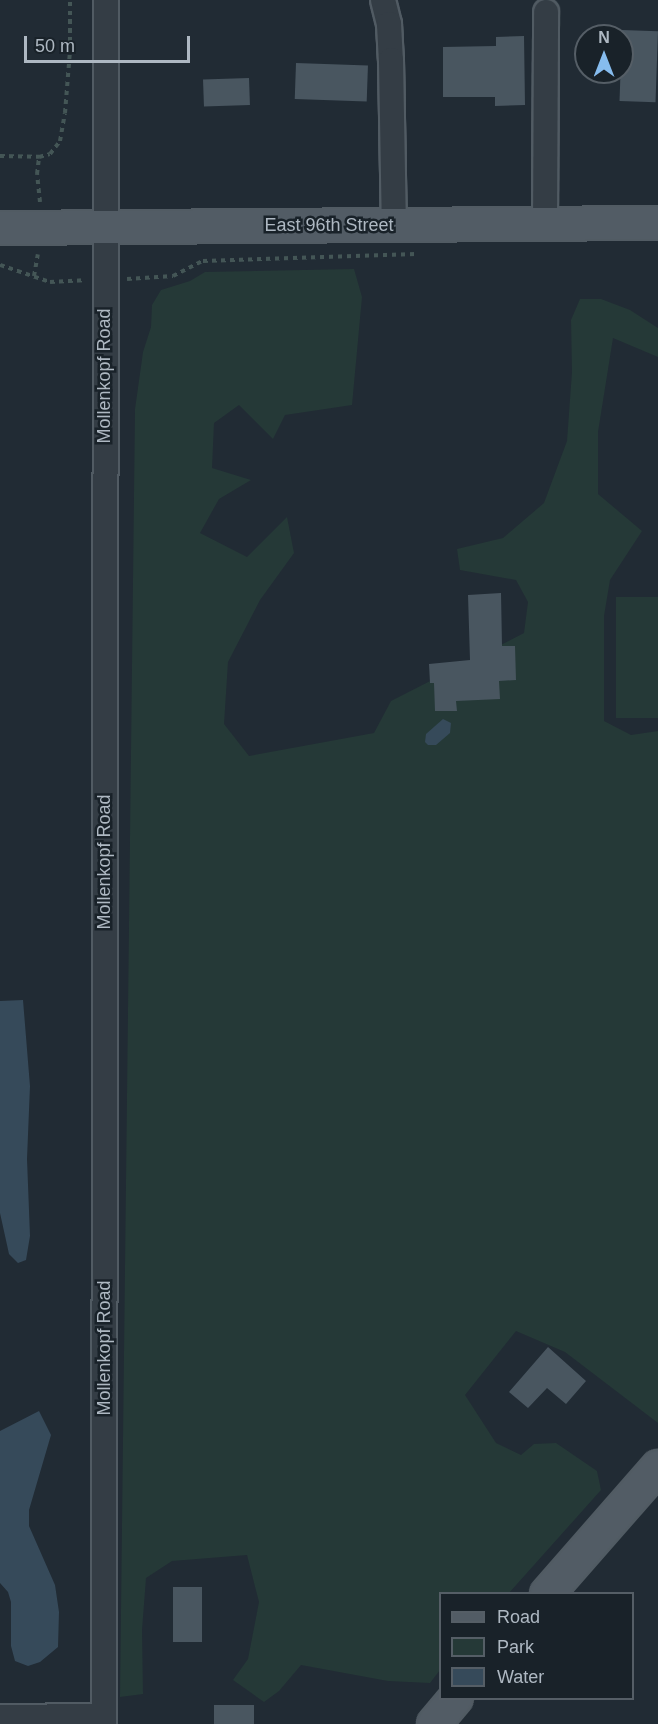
<!DOCTYPE html>
<html>
<head>
<meta charset="utf-8">
<style>
	body { margin:0 }
	#map { position:relative; width:658px; height:1724px; overflow:hidden; background:#212b34; font-family:Arial,sans-serif }
	div>[style] { position:absolute }
	.green>* { inset:0; background:#253937; transform-origin:0 0 }
	.water>* { inset:0; background:#364a5a }
	.building>* { inset:0; background:#495660; transform-origin:0 0 }
	.path>* { height:4px; margin-top:-2px; transform-origin:0; background:repeating-linear-gradient(90deg,#445656 0 4.5px,transparent 0 9px) }
	.roads { filter:drop-shadow(2px 0 #515b63) drop-shadow(-2px 0 #515b63) drop-shadow(0 2px #515b63) drop-shadow(0 -2px #515b63) }
	.minor>* { height:24px; margin:-12px; padding:0 12px; transform-origin:12px; border-radius:12px; background:#343d45 }
	.major>* { height:32px; margin:-16px; padding:0 16px; transform-origin:16px; border-radius:16px; background:#525c65 }
	span { translate:-50% -50%; white-space:nowrap; text-align:center; line-height:1.15; -webkit-text-stroke:5px #192229; paint-order:stroke }
	.street-label { font-size:18px; color:#aeb8c2 }
	.legend { position:absolute; left:439px; top:1592px; width:195px; height:108px; box-sizing:border-box; background:#192229; border:2px solid #555e66; margin:0; padding:8px 10px; list-style:none; font-size:18px; color:#aeb8c2 }
	.legend li { display:flex; align-items:center; gap:12px; height:30px }
	.legend b { width:30px; border:2px solid #555e66 }
	.north { position:absolute; left:574px; top:24px; width:60px; height:60px; box-sizing:border-box; background:#192229; border:2px solid #555e66; border-radius:50%; rotate:0deg; font-size:16px; font-weight:700; line-height:24px; text-align:center; color:#aeb8c2 }
	.north::after { content:''; display:block; margin:auto; width:21px; height:27px; background:#86bcee; clip-path:polygon(50% 0,100% 100%,50% 72%,0 100%) }
	.scale { position:absolute; left:24px; top:36px; width:166px; height:27px; box-sizing:border-box; border:3px solid #aeb8c2; border-top:0; padding-left:8px; font-size:18px; line-height:21px; white-space:nowrap; color:#aeb8c2; -webkit-text-stroke:4px #192229; paint-order:stroke }
</style>
</head>
<body>
<div id="map">
	<div class="green">
		<i style="clip-path:polygon(354px 269px,362px 297px,352px 405px,285px 415px,273px 439px,239px 405px,214px 423px,212px 468px,251px 480px,219px 499px,200px 533px,247px 557px,287px 517px,294px 553px,260px 600px,228px 662px,224px 724px,249px 756px,374px 733px,391px 701px,524px 633px,528px 602px,516px 580px,460px 570px,457px 549px,503px 538px,544px 503px,567px 441px,572px 372px,571px 320px,580px 299px,601px 299px,630px 310px,658px 328px,658px 357px,613px 338px,598px 432px,598px 494px,642px 531px,610px 580px,604px 616px,604px 721px,631px 735px,658px 731px,658px 1423px,565px 1352px,516px 1331px,465px 1395px,496px 1443px,521px 1455px,534px 1444px,556px 1443px,597px 1471px,601px 1490px,509px 1593px,440px 1594px,440px 1670px,430px 1683px,388px 1681px,301px 1665px,279px 1691px,264px 1702px,233px 1680px,248px 1659px,259px 1602px,247px 1555px,172px 1561px,146px 1578px,142px 1630px,143px 1694px,120px 1697px,135px 409px,143px 352px,151px 327px,152px 305px,161px 290px,190px 281px,205px 272px)"></i>
		<i style="left:658px;top:597px;width:121px;height:42px;rotate:90deg"></i>
	</div>
	<div class="water">
		<i style="clip-path:polygon(443px 719px,451px 723px,450px 733px,436px 745px,428px 745px,425px 742px,426px 734px)"></i>
		<i style="clip-path:polygon(23px 1000px,30px 1086px,27px 1159px,30px 1236px,26px 1260px,18px 1263px,9px 1254px,0 1213px,0 1001px)"></i>
		<i style="clip-path:polygon(39px 1411px,51px 1435px,29px 1510px,29px 1526px,55px 1585px,59px 1612px,58px 1647px,40px 1662px,28px 1666px,15px 1661px,11px 1646px,11px 1602px,8px 1592px,0 1583px,0 1431px)"></i>
	</div>
	<div class="building">
		<i style="left:622px;top:30px;width:36px;height:71px;rotate:2deg"></i>
		<i style="clip-path:polygon(524px 36px,525px 105px,495px 106px,495px 97px,443px 97px,443px 47px,496px 46px,496px 37px)"></i>
		<i style="left:296px;top:63px;width:72px;height:36px;rotate:2deg"></i>
		<i style="left:249px;top:78px;width:27px;height:46px;rotate:88deg"></i>
		<i style="clip-path:polygon(501px 593px,502px 646px,515px 646px,516px 680px,499px 681px,500px 699px,456px 701px,457px 711px,435px 711px,434px 683px,430px 683px,429px 664px,470px 660px,468px 595px)"></i>
		<i style="clip-path:polygon(548px 1347px,586px 1381px,566px 1404px,547px 1388px,528px 1408px,509px 1392px)"></i>
		<i style="left:173px;top:1587px;width:29px;height:55px"></i>
		<i style="left:254px;top:1705px;width:19px;height:40px;rotate:90deg"></i>
	</div>
	<div class="path">
		<i style="left:0;top:156px;width:39px;rotate:1deg"></i>
		<i style="left:40px;top:202px;width:28px;rotate:-96deg"></i>
		<i style="left:37px;top:174px;width:17px;rotate:-83deg"></i>
		<i style="left:39px;top:157px;width:11px;rotate:-15deg"></i>
		<i style="left:50px;top:154px;width:16px;rotate:-52deg"></i>
		<i style="left:60px;top:141px;width:28px;rotate:-80deg"></i>
		<i style="left:65px;top:113px;width:62px;rotate:-85.4deg"></i>
		<i style="left:70px;top:51px;width:51px;rotate:-90deg"></i>
		<i style="left:0;top:265px;width:53px;rotate:18.8deg"></i>
		<i style="left:50px;top:282px;width:34px;rotate:-3deg"></i>
		<i style="left:34px;top:276px;width:22px;rotate:-80deg"></i>
		<i style="left:127px;top:279px;width:46px;rotate:-3.7deg"></i>
		<i style="left:173px;top:276px;width:34px;rotate:-27deg"></i>
		<i style="left:203px;top:261px;width:213px;rotate:-1.9deg"></i>
	</div>
	<div class="roads">
		<div class="minor">
			<i style="left:383px;top:0;width:25px;rotate:76deg"></i>
			<i style="left:389px;top:24px;width:36px;rotate:87deg"></i>
			<i style="left:391px;top:60px;width:165px;rotate:89deg"></i>
			<i style="left:545px;top:224px;width:212px;rotate:-89.7deg"></i>
			<i style="left:0;top:1717px;width:104px;rotate:-0.6deg"></i>
			<i style="left:104px;top:1724px;width:1724px;rotate:-89.93deg"></i>
		</div>
		<div class="major">
			<i style="left:0;top:228px;width:658px;rotate:-0.44deg"></i>
			<i style="left:547px;top:1594px;width:169px;rotate:-48.8deg"></i>
			<i style="left:434px;top:1724px;width:34px;rotate:-50deg"></i>
		</div>
	</div>
	<div class="street-label">
		<span style="left:329px;top:225px">East 96th Street</span>
		<span style="left:104px;top:376px;rotate:-90deg">Mollenkopf Road</span>
		<span style="left:104px;top:862px;rotate:-90deg">Mollenkopf Road</span>
		<span style="left:104px;top:1348px;rotate:-90deg">Mollenkopf Road</span>
	</div>
	<ul class="legend">
	<li><b style="height:8px;background:#525c65"></b>Road</li>
	<li><b style="height:16px;background:#253937"></b>Park</li>
	<li><b style="height:16px;background:#364a5a"></b>Water</li>
	</ul>
	<div class="north">N</div>
	<div class="scale">50 m</div>
</div>
</body>
</html>
